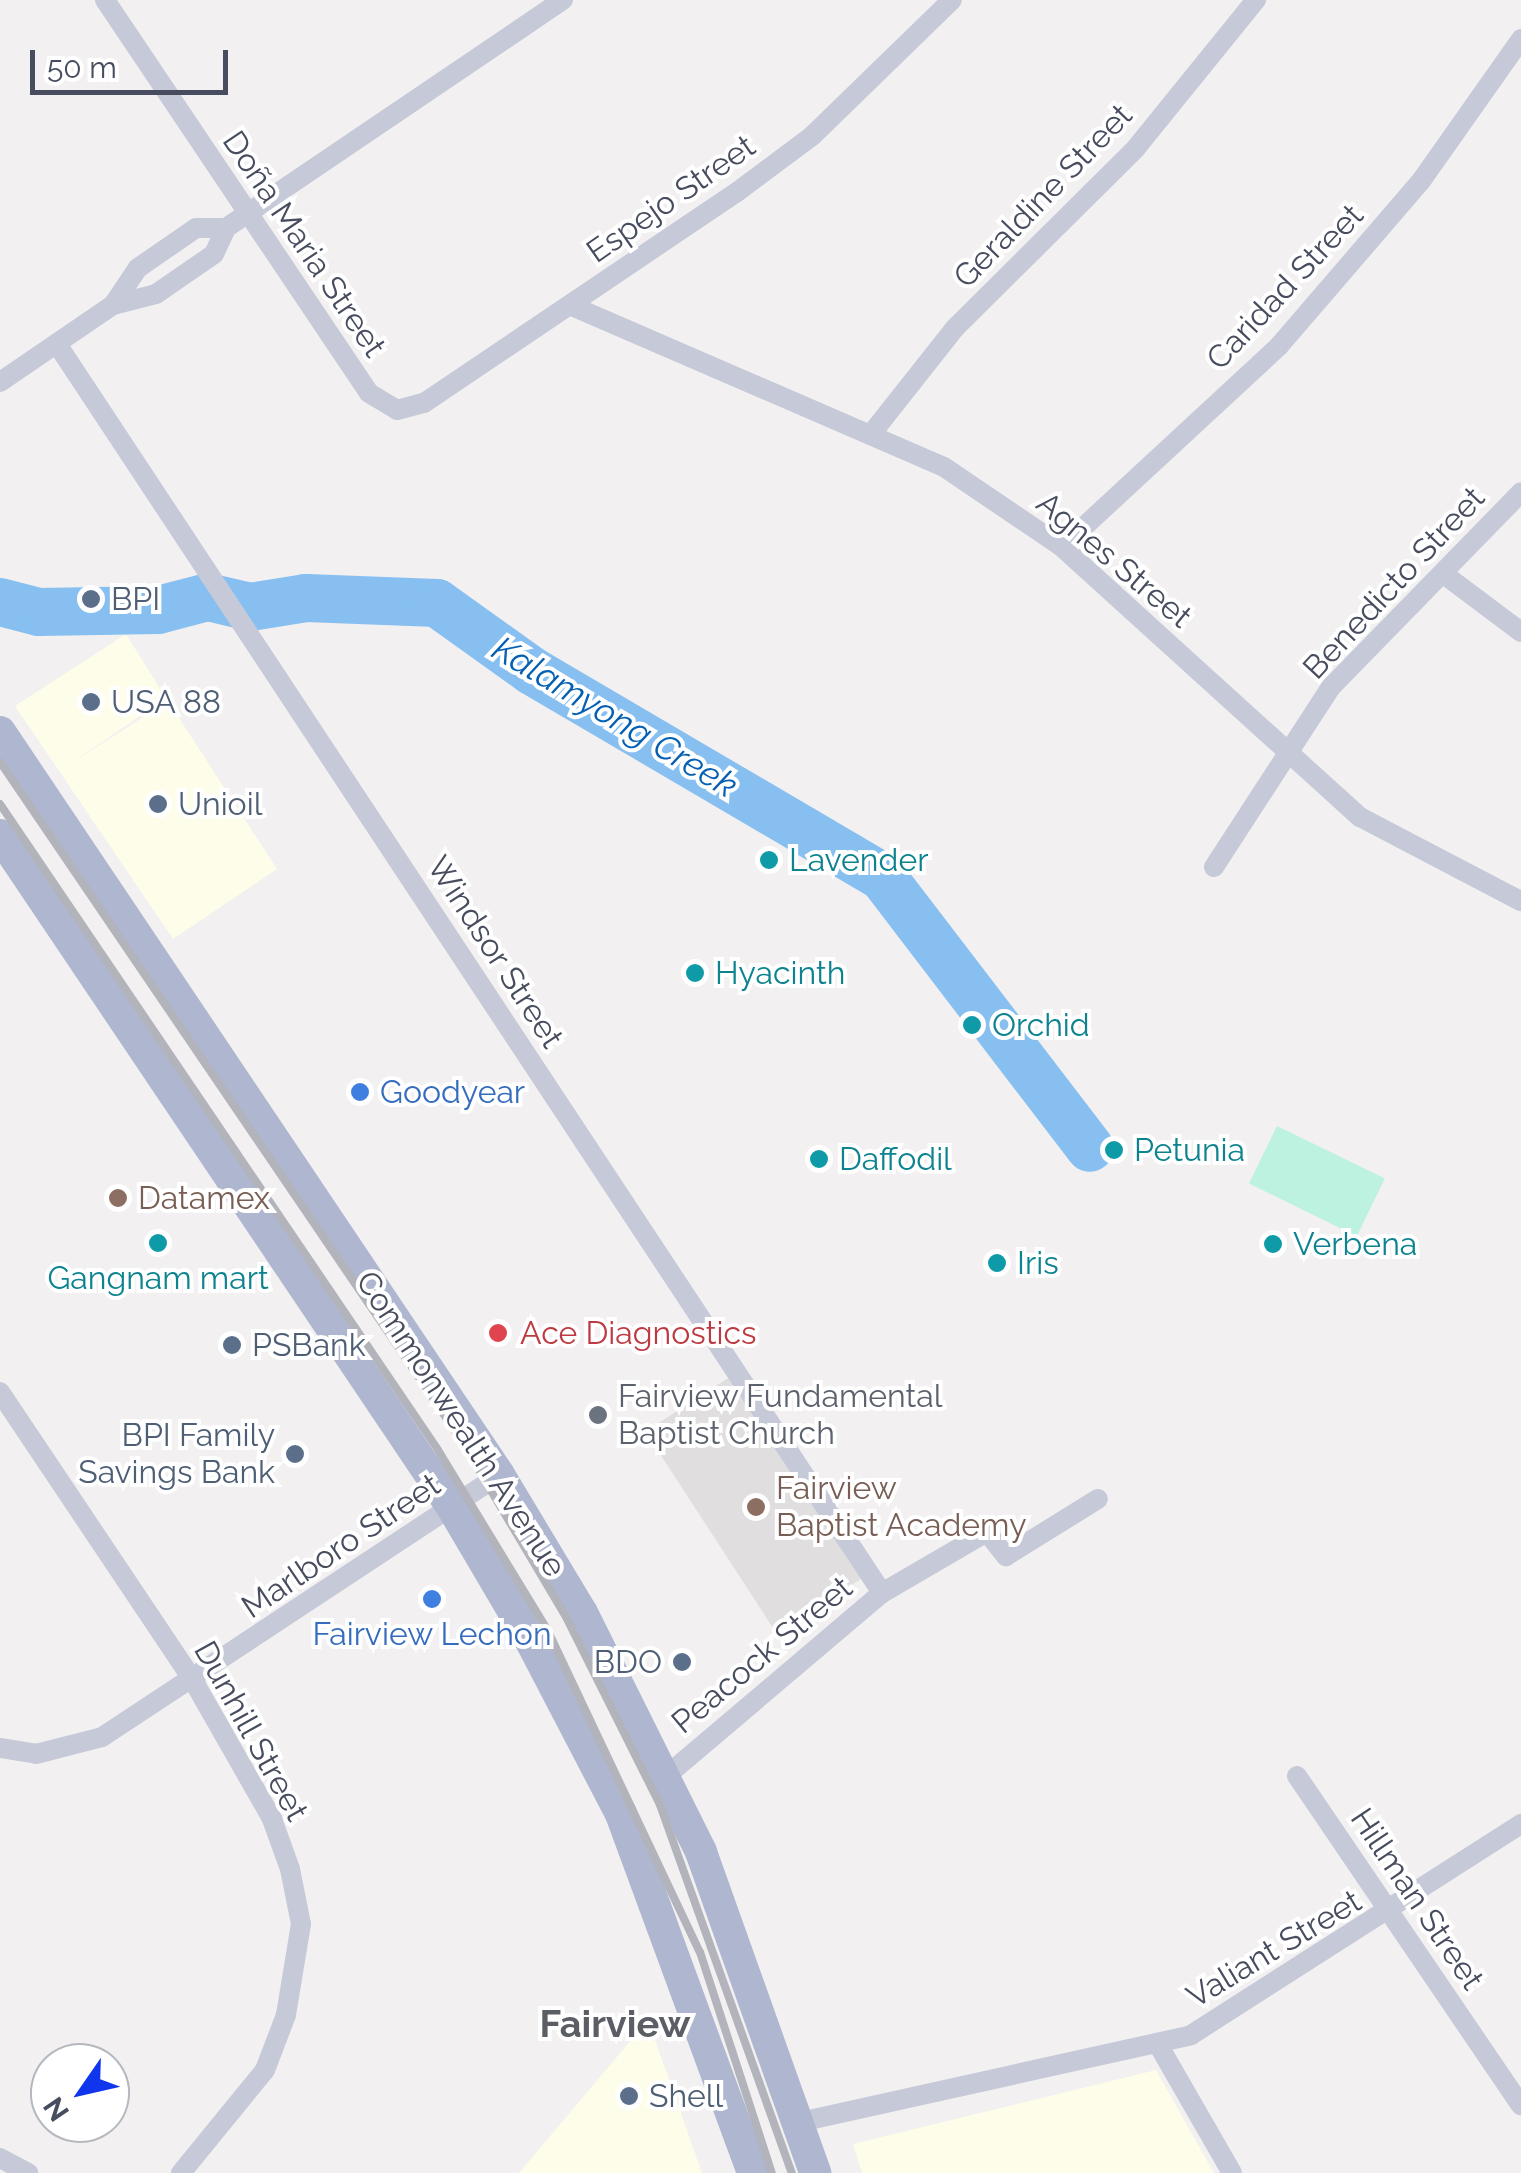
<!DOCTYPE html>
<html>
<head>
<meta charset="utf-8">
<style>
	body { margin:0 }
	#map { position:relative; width:1521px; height:2173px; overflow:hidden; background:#f2f0f0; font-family:Raleway,sans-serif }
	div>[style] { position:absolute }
	.commercial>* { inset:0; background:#fdfde9 }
	.education>* { inset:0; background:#e0dedf; transform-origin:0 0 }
	.green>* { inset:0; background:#bcf2df; transform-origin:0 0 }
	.river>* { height:48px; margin:-24px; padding:0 24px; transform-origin:24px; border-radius:24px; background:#87bff1 }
	.street>* { height:20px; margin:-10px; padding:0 10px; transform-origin:10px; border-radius:10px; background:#c6cad8 }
	.primary>* { height:32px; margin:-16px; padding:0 16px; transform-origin:16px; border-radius:16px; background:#aeb6d0 }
	.rail>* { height:8px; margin:-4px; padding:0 4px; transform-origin:4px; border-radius:4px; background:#b2b3bb }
	.dots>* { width:28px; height:28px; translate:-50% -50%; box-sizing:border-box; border:5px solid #fff; border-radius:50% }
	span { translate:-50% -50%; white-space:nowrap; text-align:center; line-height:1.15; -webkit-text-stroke:8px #fff; paint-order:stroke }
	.street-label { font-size:32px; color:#474d5e }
	.service-label { font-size:32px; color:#4e5e75 }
	.left { translate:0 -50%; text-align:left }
	.right { translate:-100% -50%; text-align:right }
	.culture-label { font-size:32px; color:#0d838f }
	.shop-label { font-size:32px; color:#366cbe }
	.education-label { font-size:32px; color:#785e54 }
	.health-label { font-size:32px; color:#be3a42 }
	.worship-label { font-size:32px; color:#5b616d }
	.water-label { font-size:35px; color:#0560b3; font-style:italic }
	.quarter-label { font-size:38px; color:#5c5e65; font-weight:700 }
	.north { position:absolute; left:30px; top:2043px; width:100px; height:100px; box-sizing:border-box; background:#fff; border:2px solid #b5b8bf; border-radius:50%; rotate:236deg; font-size:28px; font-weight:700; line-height:40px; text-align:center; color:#474d5e }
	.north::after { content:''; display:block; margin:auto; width:35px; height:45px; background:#0f35ed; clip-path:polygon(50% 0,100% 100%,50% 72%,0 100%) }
	.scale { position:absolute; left:30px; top:50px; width:198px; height:45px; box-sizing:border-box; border:5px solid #474d5e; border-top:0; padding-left:12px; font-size:30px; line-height:35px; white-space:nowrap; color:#474d5e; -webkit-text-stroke:8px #fff; paint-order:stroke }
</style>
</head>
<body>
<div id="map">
	<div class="commercial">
		<i style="clip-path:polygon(126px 634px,166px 698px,69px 765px,168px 701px,277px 869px,173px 939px,15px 706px)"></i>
		<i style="clip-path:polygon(648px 2020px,702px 2173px,519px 2173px)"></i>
		<i style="clip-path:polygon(1156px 2070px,1214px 2173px,862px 2173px,853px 2144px)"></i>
	</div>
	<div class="education">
		<i style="left:731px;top:1376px;width:241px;height:102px;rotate:57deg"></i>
	</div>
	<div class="green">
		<i style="left:1277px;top:1126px;width:120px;height:64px;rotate:26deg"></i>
	</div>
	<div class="river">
		<i style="left:0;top:602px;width:40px;rotate:14.4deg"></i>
		<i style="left:39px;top:612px;width:119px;rotate:-1deg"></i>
		<i style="left:158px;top:610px;width:52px;rotate:-14.6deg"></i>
		<i style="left:208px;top:597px;width:43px;rotate:13.4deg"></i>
		<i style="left:250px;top:607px;width:57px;rotate:-9.1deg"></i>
		<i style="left:306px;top:598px;width:131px;rotate:2.2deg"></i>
		<i style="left:437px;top:603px;width:117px;rotate:35.6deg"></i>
		<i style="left:532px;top:671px;width:406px;rotate:30.4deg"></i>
		<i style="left:882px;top:876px;width:342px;rotate:52.6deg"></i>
	</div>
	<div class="street">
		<i style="left:105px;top:0;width:473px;rotate:56.1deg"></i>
		<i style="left:369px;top:393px;width:33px;rotate:31deg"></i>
		<i style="left:397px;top:410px;width:28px;rotate:-15deg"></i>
		<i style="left:424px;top:403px;width:377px;rotate:-34deg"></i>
		<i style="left:737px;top:192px;width:94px;rotate:-36.7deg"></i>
		<i style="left:812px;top:136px;width:195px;rotate:-44.2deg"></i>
		<i style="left:113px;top:305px;width:44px;rotate:-14.3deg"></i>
		<i style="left:156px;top:294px;width:70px;rotate:-34.6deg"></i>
		<i style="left:214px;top:254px;width:29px;rotate:-65deg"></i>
		<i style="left:226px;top:228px;width:407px;rotate:-34.1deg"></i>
		<i style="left:572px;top:306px;width:405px;rotate:23.4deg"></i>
		<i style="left:944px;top:467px;width:143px;rotate:34.1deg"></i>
		<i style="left:1062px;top:547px;width:402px;rotate:42.2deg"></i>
		<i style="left:1360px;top:817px;width:182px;rotate:27.6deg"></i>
		<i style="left:57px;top:344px;width:1497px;rotate:56.55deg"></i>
		<i style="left:0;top:382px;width:137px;rotate:-34.3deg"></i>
		<i style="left:113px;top:305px;width:45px;rotate:-56deg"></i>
		<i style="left:138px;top:268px;width:70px;rotate:-34.6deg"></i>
		<i style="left:196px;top:228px;width:30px"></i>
		<i style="left:872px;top:433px;width:134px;rotate:-51.7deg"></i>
		<i style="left:955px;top:328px;width:255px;rotate:-44.8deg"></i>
		<i style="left:1136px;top:148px;width:191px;rotate:-51deg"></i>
		<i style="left:1062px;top:547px;width:296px;rotate:-42.8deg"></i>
		<i style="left:1279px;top:346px;width:218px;rotate:-49.3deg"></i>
		<i style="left:1421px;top:181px;width:174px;rotate:-54.8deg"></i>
		<i style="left:1445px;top:575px;width:95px;rotate:36.9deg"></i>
		<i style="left:1214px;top:867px;width:215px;rotate:-57deg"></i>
		<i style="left:1331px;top:687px;width:272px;rotate:-45.7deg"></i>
		<i style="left:0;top:1392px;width:349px;rotate:56.2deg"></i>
		<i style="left:194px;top:1682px;width:158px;rotate:60.3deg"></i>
		<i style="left:272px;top:1819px;width:53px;rotate:70.2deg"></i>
		<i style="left:290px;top:1869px;width:56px;rotate:78.7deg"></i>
		<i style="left:301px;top:1924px;width:92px;rotate:99.4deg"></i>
		<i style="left:286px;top:2015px;width:59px;rotate:110.9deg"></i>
		<i style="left:265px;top:2070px;width:133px;rotate:129.2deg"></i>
		<i style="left:0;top:1748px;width:36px;rotate:9deg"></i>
		<i style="left:36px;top:1754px;width:68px;rotate:-14.4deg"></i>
		<i style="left:102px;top:1737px;width:476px;rotate:-33.4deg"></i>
		<i style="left:1297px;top:1776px;width:398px;rotate:55.8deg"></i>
		<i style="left:665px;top:1777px;width:285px;rotate:-40.3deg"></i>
		<i style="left:882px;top:1593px;width:121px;rotate:-30.2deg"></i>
		<i style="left:987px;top:1532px;width:31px;rotate:52deg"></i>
		<i style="left:1006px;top:1556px;width:108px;rotate:-31.8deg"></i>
		<i style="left:1159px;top:2046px;width:146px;rotate:60.1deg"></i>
		<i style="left:800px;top:2122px;width:401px;rotate:-12.5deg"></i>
		<i style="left:1191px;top:2035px;width:392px;rotate:-32.6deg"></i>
		<i style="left:0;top:2158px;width:32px;rotate:28deg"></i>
	</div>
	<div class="primary">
		<i style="left:0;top:732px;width:895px;rotate:56.11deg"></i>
		<i style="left:499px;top:1475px;width:161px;rotate:59deg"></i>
		<i style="left:582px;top:1613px;width:267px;rotate:63.5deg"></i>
		<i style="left:701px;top:1852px;width:341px;rotate:70.4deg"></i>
		<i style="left:0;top:835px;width:810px;rotate:56.07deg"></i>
		<i style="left:452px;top:1507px;width:158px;rotate:59.5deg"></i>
		<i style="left:532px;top:1643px;width:193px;rotate:62.5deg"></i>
		<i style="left:621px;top:1814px;width:382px;rotate:69.8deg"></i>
	</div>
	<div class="rail">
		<i style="left:0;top:762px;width:814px;rotate:55.76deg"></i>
		<i style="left:458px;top:1435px;width:209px;rotate:59.3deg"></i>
		<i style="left:565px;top:1615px;width:212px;rotate:63.4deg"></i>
		<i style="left:660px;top:1805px;width:391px;rotate:70.3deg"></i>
		<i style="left:0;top:804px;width:780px;rotate:55.86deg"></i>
		<i style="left:438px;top:1450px;width:210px;rotate:58.7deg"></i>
		<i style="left:547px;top:1629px;width:357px;rotate:64.7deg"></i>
		<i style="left:700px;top:1952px;width:232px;rotate:72deg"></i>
	</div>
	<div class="dots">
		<i style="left:91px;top:599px;background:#5c6f8a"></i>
		<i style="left:91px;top:702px;background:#5c6f8a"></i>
		<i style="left:158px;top:804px;background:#5c6f8a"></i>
		<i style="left:769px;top:860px;background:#0f9aa8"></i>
		<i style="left:695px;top:973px;background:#0f9aa8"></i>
		<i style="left:972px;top:1025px;background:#0f9aa8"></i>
		<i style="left:360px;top:1092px;background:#3f7fe0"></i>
		<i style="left:1114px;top:1150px;background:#0f9aa8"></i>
		<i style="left:819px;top:1159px;background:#0f9aa8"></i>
		<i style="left:118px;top:1198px;background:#8d6e63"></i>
		<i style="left:158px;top:1243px;background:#0f9aa8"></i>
		<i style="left:1273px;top:1244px;background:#0f9aa8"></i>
		<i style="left:997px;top:1263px;background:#0f9aa8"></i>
		<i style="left:498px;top:1333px;background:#e0444e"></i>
		<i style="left:232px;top:1345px;background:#5c6f8a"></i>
		<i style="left:598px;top:1415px;background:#6b7280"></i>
		<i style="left:295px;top:1454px;background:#5c6f8a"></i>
		<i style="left:756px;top:1507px;background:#8d6e63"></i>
		<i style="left:432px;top:1599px;background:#3f7fe0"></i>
		<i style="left:682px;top:1662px;background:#5c6f8a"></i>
		<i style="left:629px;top:2096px;background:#5c6f8a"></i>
	</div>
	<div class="street-label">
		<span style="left:1043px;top:196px;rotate:-46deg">Geraldine Street</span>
		<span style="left:671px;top:199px;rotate:-35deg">Espejo Street</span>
		<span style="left:304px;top:244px;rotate:56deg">Doña Maria Street</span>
		<span style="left:1285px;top:287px;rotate:-47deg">Caridad Street</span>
		<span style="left:1114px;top:560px;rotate:40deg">Agnes Street</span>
		<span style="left:1394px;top:583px;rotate:-47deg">Benedicto Street</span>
		<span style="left:495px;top:952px;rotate:57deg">Windsor Street</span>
		<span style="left:461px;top:1424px;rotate:57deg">Commonwealth Avenue</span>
		<span style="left:341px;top:1546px;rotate:-34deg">Marlboro Street</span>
		<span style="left:762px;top:1655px;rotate:-40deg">Peacock Street</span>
		<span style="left:251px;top:1731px;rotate:61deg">Dunhill Street</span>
		<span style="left:1417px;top:1899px;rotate:56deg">Hillman Street</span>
		<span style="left:1274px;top:1949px;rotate:-31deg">Valiant Street</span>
	</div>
	<div class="service-label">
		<span class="left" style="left:111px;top:599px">BPI</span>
		<span class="left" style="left:111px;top:702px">USA 88</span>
		<span class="left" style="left:178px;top:804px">Unioil</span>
		<span class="left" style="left:252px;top:1345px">PSBank</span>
		<span class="right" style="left:275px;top:1454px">BPI Family<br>Savings Bank</span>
		<span class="right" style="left:662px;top:1662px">BDO</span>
		<span class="left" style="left:649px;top:2096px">Shell</span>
	</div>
	<div class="culture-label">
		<span class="left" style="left:789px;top:860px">Lavender</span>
		<span class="left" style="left:715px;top:973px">Hyacinth</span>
		<span class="left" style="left:992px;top:1025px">Orchid</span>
		<span class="left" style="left:1134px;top:1150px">Petunia</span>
		<span class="left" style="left:839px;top:1159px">Daffodil</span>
		<span class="left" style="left:1293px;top:1244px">Verbena</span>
		<span class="left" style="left:1017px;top:1263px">Iris</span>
		<span style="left:158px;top:1278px">Gangnam mart</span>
	</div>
	<div class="shop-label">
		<span class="left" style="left:380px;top:1092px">Goodyear</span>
		<span style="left:432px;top:1634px">Fairview Lechon</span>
	</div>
	<div class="education-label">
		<span class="left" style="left:138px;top:1198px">Datamex</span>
		<span class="left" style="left:776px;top:1507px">Fairview<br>Baptist Academy</span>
	</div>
	<div class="health-label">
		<span class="left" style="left:520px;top:1333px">Ace Diagnostics</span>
	</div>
	<div class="worship-label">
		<span class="left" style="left:618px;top:1415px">Fairview Fundamental<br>Baptist Church</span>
	</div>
	<div class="water-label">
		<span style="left:615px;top:717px;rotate:31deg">Kalamyong Creek</span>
	</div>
	<div class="quarter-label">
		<span style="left:615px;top:2024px">Fairview</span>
	</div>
	<div class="north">N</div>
	<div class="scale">50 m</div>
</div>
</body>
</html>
